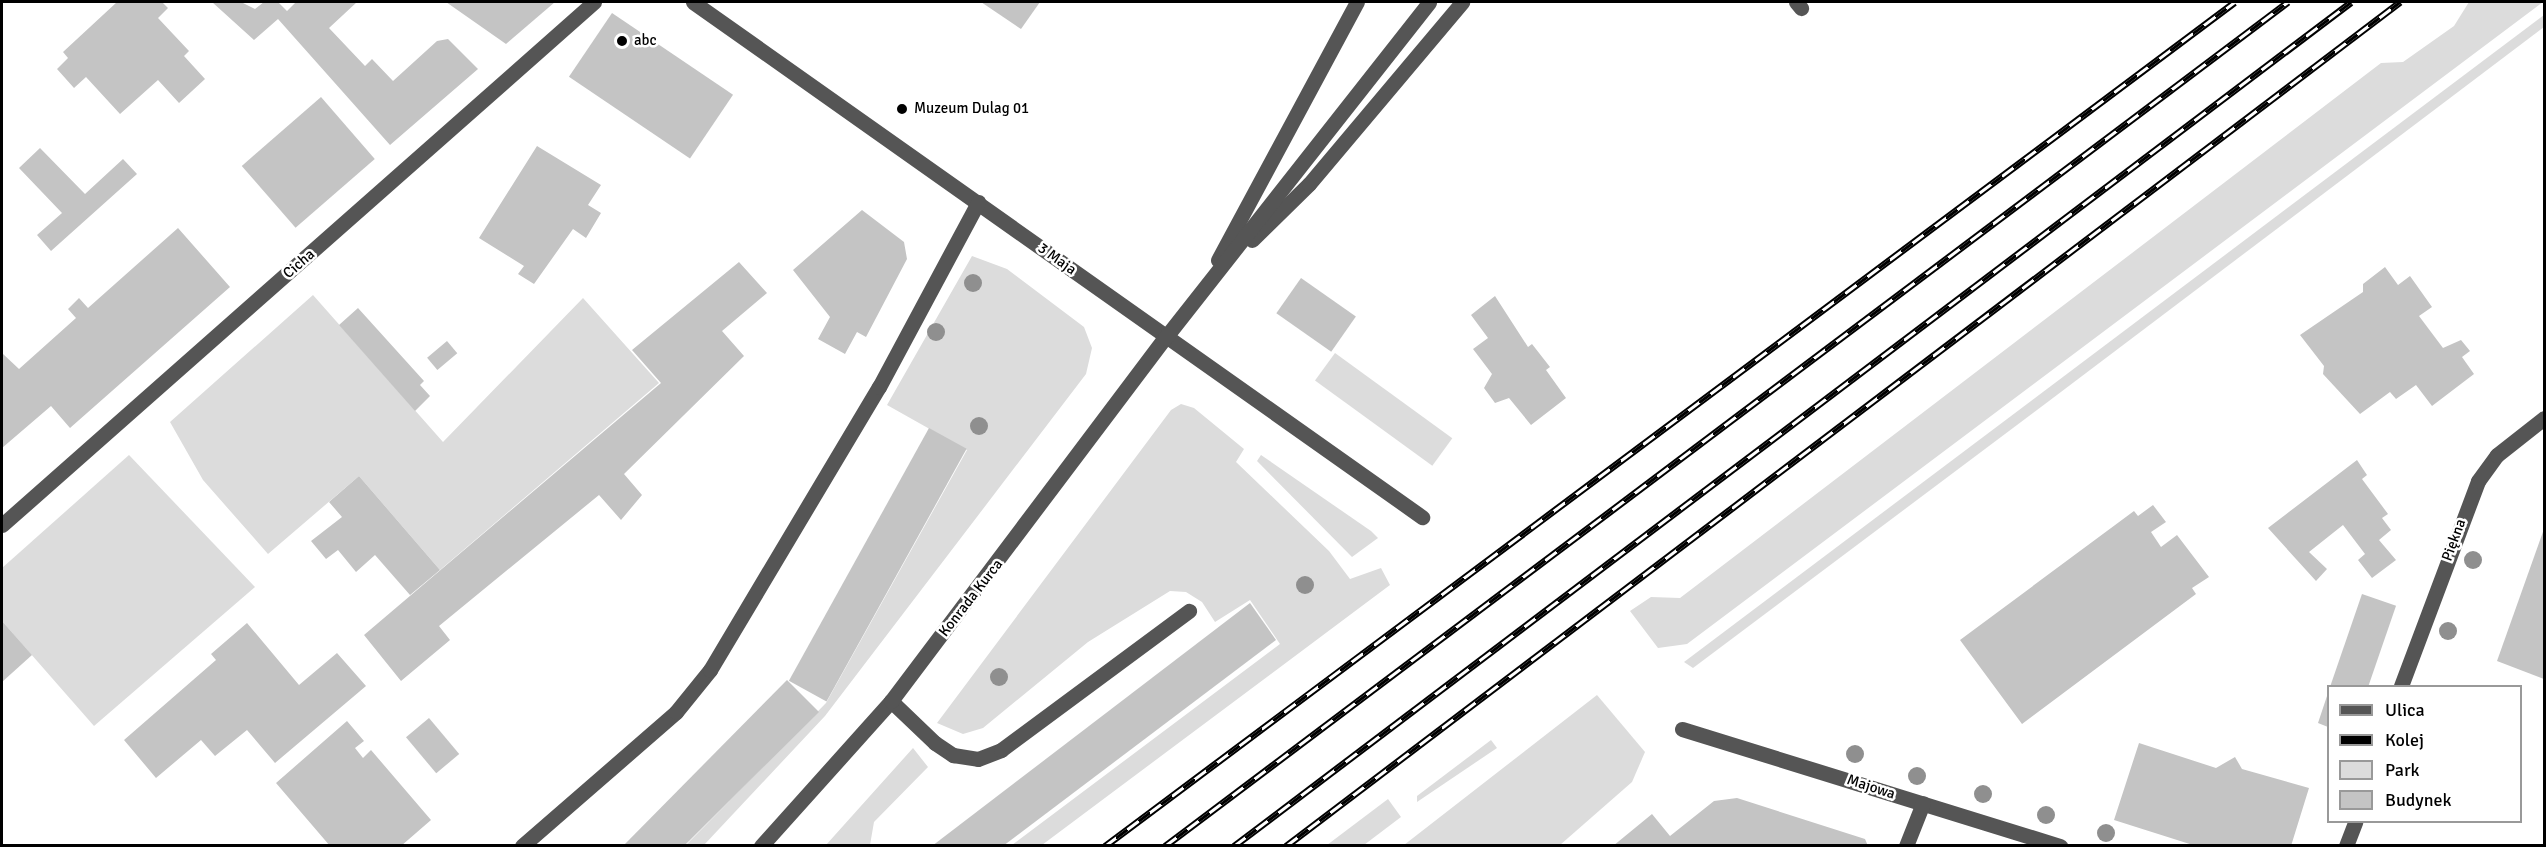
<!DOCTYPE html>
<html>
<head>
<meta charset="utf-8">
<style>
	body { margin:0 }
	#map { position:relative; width:2546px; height:847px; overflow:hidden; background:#fff; font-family:Signika,sans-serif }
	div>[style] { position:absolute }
	.green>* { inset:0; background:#dcdcdc; transform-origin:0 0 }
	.building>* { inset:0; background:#c4c4c4; transform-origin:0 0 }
	.minor>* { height:15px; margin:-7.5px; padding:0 7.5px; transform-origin:7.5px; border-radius:7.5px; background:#555 }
	.rail>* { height:7px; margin-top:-3.5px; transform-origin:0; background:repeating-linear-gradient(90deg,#fff 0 14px,#000 0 28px); box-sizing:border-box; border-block:2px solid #000 }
	.trees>* { width:18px; height:18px; margin:-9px; border-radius:50%; background:#8f8f8f }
	.dots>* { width:16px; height:16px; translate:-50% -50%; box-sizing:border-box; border:3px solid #fff; border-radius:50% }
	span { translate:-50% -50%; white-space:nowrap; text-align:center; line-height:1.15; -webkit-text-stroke:5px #fff; paint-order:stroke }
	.poi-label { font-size:15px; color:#000 }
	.left { translate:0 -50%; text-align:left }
	.street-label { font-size:15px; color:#000 }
	.frame { position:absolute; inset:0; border:3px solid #000; pointer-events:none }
	.legend { position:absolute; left:2327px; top:685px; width:195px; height:138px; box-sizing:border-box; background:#fff; border:2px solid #999; margin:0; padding:8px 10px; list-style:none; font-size:18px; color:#000 }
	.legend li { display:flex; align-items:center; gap:12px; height:30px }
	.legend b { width:30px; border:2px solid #999 }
</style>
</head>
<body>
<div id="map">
	<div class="green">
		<i style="clip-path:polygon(2469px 2px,2543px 2px,1687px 644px,1658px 648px,1630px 611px,1651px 597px,1680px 598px,2381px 63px,2403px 62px,2454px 26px)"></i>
		<i style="clip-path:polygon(2544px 15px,2544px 27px,2049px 401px,1693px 668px,1684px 662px)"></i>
		<i style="clip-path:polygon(972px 256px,1007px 269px,1084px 327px,1092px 348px,1086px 374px,825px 716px,704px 845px,686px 845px,826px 703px,967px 450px,887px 405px)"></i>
		<i style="clip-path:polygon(313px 295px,443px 442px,583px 298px,659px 383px,440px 570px,359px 476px,268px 554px,203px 480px,170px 422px)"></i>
		<i style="left:1335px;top:353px;width:145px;height:34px;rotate:36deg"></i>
		<i style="clip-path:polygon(1181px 404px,1194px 408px,1244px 449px,1236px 462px,1329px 551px,1350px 579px,1381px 568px,1390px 585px,1042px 845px,1012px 845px,1280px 644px,1250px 600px,1215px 622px,1202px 602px,1186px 592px,1170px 591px,1088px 642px,983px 728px,963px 734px,937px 723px,1171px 410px)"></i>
		<i style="clip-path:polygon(129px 455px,255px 587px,94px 726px,2px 621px,2px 568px)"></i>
		<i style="clip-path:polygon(1261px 455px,1371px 531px,1378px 538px,1352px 557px,1257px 461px)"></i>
		<i style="clip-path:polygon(1597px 695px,1645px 752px,1632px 782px,1560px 845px,1404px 845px)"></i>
		<i style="clip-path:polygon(1491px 740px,1497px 748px,1417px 802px,1417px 796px)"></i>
		<i style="clip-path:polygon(913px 748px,928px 767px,874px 822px,870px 845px,826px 845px)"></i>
		<i style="clip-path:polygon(1388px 799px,1401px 817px,1364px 845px,1327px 845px)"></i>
	</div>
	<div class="building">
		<i style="clip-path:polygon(117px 2px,162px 2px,168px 8px,158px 18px,189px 51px,184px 56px,205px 79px,179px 103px,158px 80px,120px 114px,86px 77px,74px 88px,57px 69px,68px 58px,63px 52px)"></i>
		<i style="clip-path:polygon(212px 2px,241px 2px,255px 9px,264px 2px,278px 2px,287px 11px,296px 2px,357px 2px,329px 28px,365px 66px,372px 59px,393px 81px,437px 41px,448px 39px,478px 69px,390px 145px,278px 19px,254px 40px)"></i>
		<i style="clip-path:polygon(446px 2px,555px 2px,506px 44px)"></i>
		<i style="clip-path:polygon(981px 2px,1040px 2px,1021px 29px)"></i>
		<i style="left:612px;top:13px;width:146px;height:77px;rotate:34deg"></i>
		<i style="left:321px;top:97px;width:82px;height:105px;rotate:49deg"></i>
		<i style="clip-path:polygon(537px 146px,601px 185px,588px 205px,601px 213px,586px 238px,573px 229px,534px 284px,518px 274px,524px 266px,479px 238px)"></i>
		<i style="clip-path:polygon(40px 148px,85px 194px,123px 159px,137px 174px,51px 251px,37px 235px,62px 213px,19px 168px)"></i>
		<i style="clip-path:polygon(862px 210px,904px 242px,907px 259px,866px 337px,857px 332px,845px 354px,818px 339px,830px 317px,793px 270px)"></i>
		<i style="clip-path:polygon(178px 228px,230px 287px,70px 428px,51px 406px,2px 448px,2px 353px,19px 369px,76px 318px,68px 309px,79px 298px,88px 308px)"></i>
		<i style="clip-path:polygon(739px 262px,767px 293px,722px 331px,744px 356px,624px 474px,642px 495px,621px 520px,599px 495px,439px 626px,450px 640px,401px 681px,364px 635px,661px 383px,632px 350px)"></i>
		<i style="clip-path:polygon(2385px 267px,2398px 285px,2410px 276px,2432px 307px,2419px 316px,2443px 348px,2461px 340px,2470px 351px,2462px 357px,2474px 374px,2432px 406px,2416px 385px,2396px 399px,2390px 392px,2360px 414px,2323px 374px,2324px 366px,2300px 335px,2363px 292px,2363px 284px)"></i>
		<i style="left:1301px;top:278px;width:67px;height:43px;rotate:35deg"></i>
		<i style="clip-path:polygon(1495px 296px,1528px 347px,1532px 344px,1550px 367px,1546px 370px,1566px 398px,1531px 425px,1509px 398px,1495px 403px,1484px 388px,1492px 374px,1473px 349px,1488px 338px,1471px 315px)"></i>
		<i style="clip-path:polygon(358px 308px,424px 381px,420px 385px,430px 396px,415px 411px,339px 325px)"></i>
		<i style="left:447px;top:341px;width:16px;height:26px;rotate:50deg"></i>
		<i style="left:929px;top:428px;width:43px;height:289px;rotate:29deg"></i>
		<i style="clip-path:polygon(2357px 460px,2367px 475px,2362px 479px,2388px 514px,2382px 518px,2391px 530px,2379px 540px,2396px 560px,2372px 578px,2358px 560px,2365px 554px,2343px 525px,2309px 552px,2327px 569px,2316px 581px,2268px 528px)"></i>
		<i style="clip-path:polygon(359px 476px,440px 570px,410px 595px,375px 555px,356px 572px,338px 550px,326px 559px,311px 541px,342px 517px,329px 502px)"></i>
		<i style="clip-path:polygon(2153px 505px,2166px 522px,2151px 532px,2161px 547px,2177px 535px,2209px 577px,2192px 588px,2196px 594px,2022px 724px,1960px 640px,2134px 511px,2138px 516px)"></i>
		<i style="clip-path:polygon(2544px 529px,2544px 679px,2497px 661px)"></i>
		<i style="left:2362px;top:594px;width:36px;height:97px;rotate:19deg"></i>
		<i style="clip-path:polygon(1250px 603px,1276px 640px,1003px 846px,932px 846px)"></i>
		<i style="clip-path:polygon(2px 621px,32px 655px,2px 682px)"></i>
		<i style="clip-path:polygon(247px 623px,299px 685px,337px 653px,366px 686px,275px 763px,247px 730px,215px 756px,201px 740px,156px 778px,124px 740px,216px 660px,211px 654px)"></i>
		<i style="clip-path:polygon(787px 680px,819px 712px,684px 846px,623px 846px)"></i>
		<i style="clip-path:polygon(2328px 693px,2328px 727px,2318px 723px)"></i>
		<i style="left:429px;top:718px;width:47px;height:30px;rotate:50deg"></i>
		<i style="clip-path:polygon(347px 721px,364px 741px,355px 748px,363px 758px,371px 750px,431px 820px,401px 846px,330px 846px,276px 783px)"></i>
		<i style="clip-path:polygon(2139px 743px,2216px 768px,2235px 757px,2242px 769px,2309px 788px,2291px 846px,2196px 846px,2114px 820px)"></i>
		<i style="clip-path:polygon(1737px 798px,1865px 839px,1868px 846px,1613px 846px,1652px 814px,1670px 836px,1714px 801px)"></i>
	</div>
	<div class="minor">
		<i style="left:693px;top:2px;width:893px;rotate:35.24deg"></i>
		<i style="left:1796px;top:2px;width:8px;rotate:50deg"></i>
		<i style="left:1252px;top:240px;width:80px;rotate:-44.5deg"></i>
		<i style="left:1309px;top:184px;width:238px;rotate:-49.9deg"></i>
		<i style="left:1218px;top:260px;width:293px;rotate:-61.7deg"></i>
		<i style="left:2px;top:525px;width:790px;rotate:-41.46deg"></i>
		<i style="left:2401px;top:686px;width:219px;rotate:-69.4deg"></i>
		<i style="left:2478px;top:481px;width:32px;rotate:-54deg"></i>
		<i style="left:2497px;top:455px;width:60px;rotate:-38.2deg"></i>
		<i style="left:891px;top:701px;width:61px;rotate:43.7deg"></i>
		<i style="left:935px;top:743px;width:22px;rotate:34deg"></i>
		<i style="left:953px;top:755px;width:25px;rotate:9deg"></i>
		<i style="left:978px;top:759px;width:25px;rotate:-21deg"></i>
		<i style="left:1001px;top:750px;width:234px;rotate:-36.5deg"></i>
		<i style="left:1682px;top:729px;width:396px;rotate:17.2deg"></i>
		<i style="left:522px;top:846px;width:204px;rotate:-41deg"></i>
		<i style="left:676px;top:712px;width:54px;rotate:-51deg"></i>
		<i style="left:710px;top:670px;width:330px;rotate:-59.2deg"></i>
		<i style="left:879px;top:387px;width:210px;rotate:-61.8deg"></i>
		<i style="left:761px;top:846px;width:195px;rotate:-48.1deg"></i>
		<i style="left:891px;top:701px;width:455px;rotate:-53deg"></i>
		<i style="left:1165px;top:338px;width:427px;rotate:-51.8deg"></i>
		<i style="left:1906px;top:846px;width:46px;rotate:-68.4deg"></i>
		<i style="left:2346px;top:846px;width:26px;rotate:-69deg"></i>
	</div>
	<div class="rail">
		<i style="left:1105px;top:846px;width:1410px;rotate:-36.76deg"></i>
		<i style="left:1165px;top:846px;width:1405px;rotate:-36.93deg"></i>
		<i style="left:1234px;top:846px;width:1400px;rotate:-37.07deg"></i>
		<i style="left:1286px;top:846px;width:1398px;rotate:-37.15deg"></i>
	</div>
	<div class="trees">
		<i style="left:973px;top:283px"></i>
		<i style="left:936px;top:332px"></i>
		<i style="left:979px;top:426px"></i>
		<i style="left:2473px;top:560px"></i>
		<i style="left:1305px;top:585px"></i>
		<i style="left:2448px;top:631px"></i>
		<i style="left:999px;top:677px"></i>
		<i style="left:1855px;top:754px"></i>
		<i style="left:1917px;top:776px"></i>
		<i style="left:1983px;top:794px"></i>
		<i style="left:2046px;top:815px"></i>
		<i style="left:2106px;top:833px"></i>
	</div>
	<div class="dots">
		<i style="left:622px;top:41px;background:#000"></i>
		<i style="left:902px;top:109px;background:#000"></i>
	</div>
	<div class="poi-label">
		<span class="left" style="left:634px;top:41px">abc</span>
		<span class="left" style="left:914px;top:109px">Muzeum Dulag 01</span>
	</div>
	<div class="street-label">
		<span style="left:1057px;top:259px;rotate:36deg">3 Maja</span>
		<span style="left:299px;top:264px;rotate:-41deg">Cicha</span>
		<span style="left:2454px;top:540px;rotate:-70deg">Piękna</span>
		<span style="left:971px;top:598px;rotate:-52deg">Konrada Kurca</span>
		<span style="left:1871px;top:787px;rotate:18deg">Majowa</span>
	</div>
	<div class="frame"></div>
	<ul class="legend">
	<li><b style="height:8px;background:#555"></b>Ulica</li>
	<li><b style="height:8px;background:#000"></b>Kolej</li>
	<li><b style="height:16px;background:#dcdcdc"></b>Park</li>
	<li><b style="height:16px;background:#c4c4c4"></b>Budynek</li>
	</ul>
</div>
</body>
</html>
